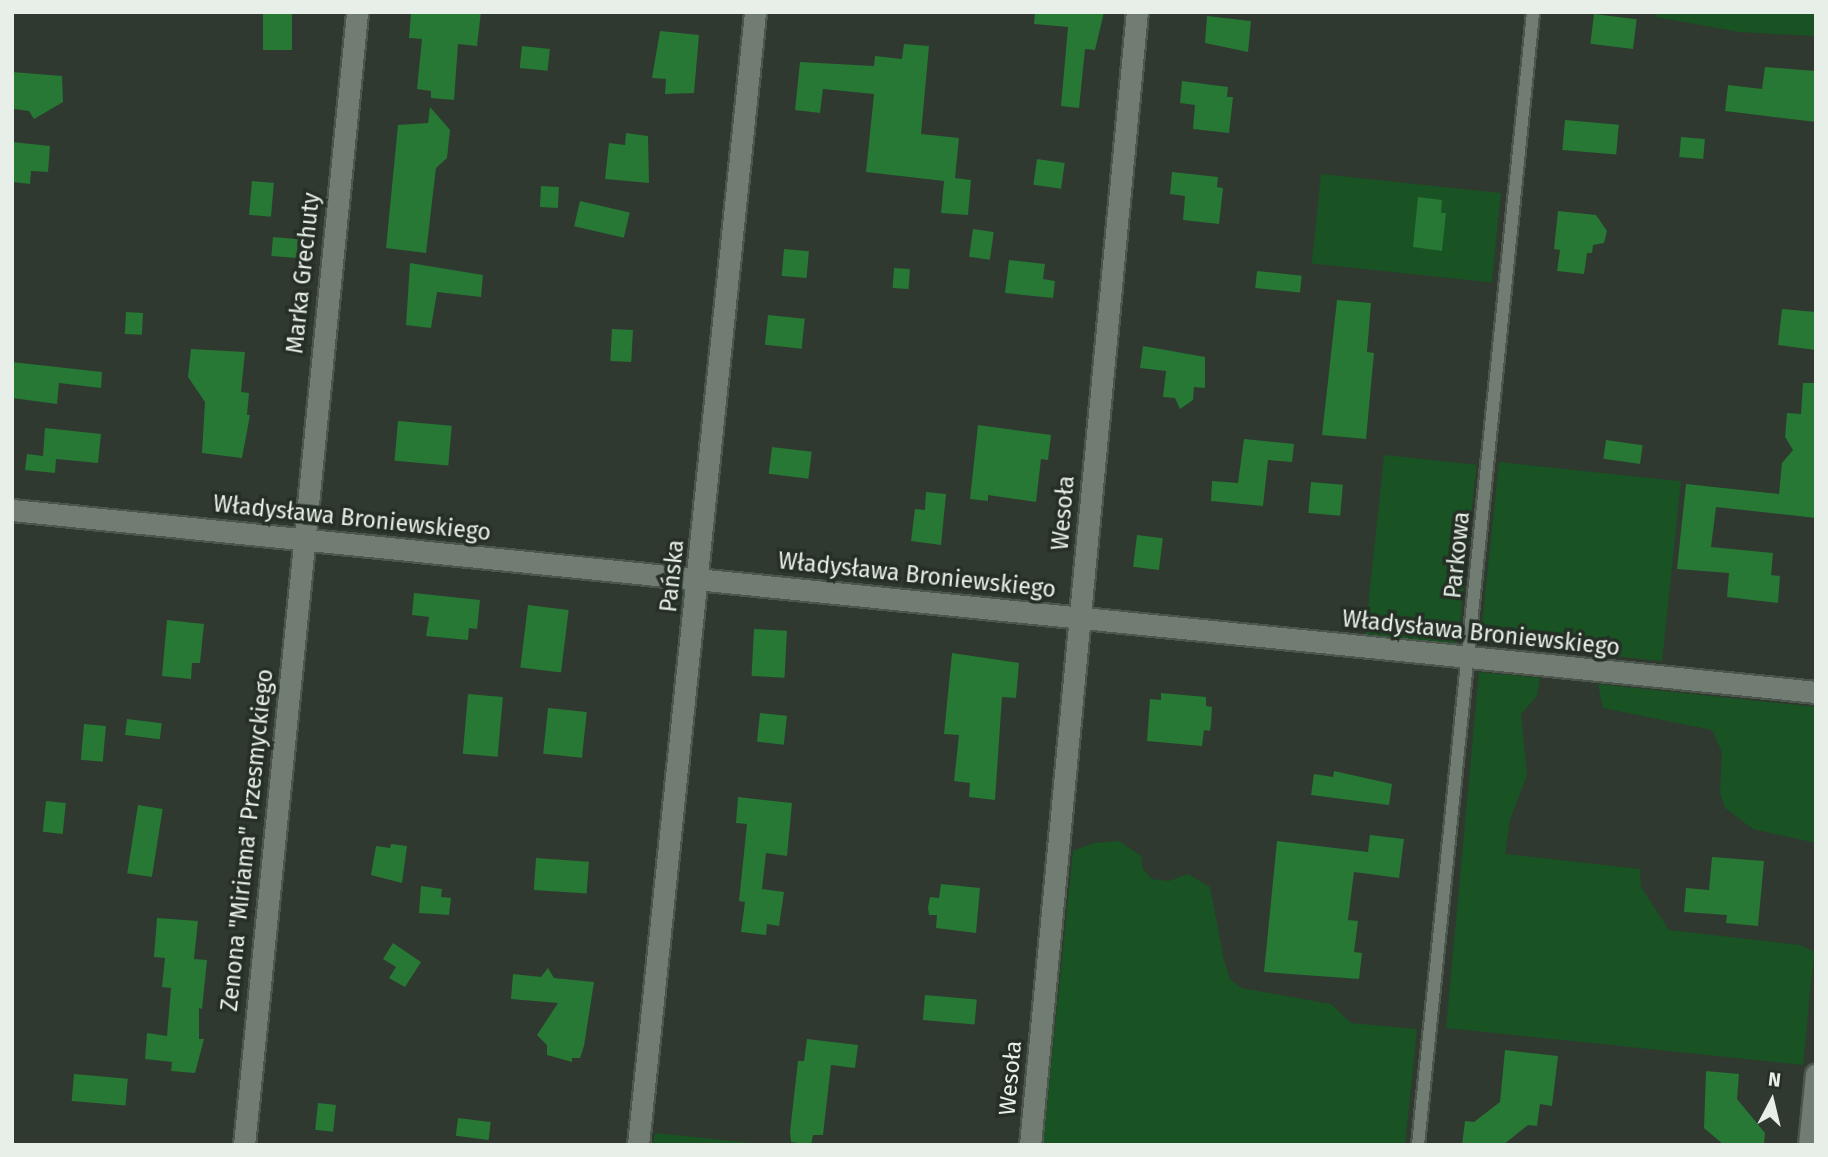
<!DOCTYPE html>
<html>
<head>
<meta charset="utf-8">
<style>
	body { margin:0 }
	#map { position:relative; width:1828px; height:1157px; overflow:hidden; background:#2f392f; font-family:"Fira Sans",sans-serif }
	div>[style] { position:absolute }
	.green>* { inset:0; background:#195223; transform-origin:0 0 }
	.building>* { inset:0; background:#277735; transform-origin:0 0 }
	.roads { filter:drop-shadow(2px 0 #4d564d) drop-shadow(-2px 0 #4d564d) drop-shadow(0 2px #4d564d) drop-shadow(0 -2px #4d564d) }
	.lane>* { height:12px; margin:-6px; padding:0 6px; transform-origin:6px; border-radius:6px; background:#717d72 }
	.street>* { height:21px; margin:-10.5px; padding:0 10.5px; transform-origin:10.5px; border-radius:10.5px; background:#717d72 }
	span { translate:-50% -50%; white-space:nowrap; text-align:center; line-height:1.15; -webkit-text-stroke:7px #252f26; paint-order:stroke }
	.street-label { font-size:23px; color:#e8eee8 }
	.frame { position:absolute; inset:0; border:14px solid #e8eee8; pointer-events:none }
	.north { position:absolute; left:1737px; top:1066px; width:70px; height:70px; -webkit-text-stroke:5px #252f26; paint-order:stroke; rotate:7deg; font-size:19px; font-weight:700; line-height:28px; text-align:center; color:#e8eee8 }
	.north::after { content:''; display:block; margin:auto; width:24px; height:32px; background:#e8eee8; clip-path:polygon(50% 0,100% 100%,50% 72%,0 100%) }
</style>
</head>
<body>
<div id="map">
	<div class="green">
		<i style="clip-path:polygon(1656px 12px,1816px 12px,1816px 36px,1739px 32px,1656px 17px)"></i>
		<i style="left:1321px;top:174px;width:181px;height:90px;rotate:6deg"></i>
		<i style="left:1384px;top:455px;width:93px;height:180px;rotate:6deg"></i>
		<i style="left:1499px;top:462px;width:183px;height:181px;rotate:6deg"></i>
		<i style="clip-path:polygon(1479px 672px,1540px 678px,1537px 696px,1521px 714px,1527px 775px,1510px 820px,1505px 854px,1640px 869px,1641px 887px,1669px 930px,1800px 945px,1814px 952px,1803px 1065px,1446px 1028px)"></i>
		<i style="clip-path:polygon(1598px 684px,1816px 707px,1816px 843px,1753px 829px,1725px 808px,1720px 793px,1722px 752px,1712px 730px,1603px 708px)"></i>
		<i style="clip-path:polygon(1119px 841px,1141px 856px,1143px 869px,1152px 879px,1169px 881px,1188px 874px,1210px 887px,1224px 960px,1230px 979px,1241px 988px,1331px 1004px,1351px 1023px,1417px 1029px,1405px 1145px,1043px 1145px,1073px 851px,1094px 843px)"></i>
		<i style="clip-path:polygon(655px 1133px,770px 1145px,653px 1145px)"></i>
	</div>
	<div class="building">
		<i style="left:263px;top:12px;width:29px;height:38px"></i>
		<i style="clip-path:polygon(411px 12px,481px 12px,477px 46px,458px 44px,454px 100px,431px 98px,431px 91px,417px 89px,422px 39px,409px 38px)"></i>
		<i style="clip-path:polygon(1035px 12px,1104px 12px,1095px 50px,1085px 49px,1079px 108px,1061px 106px,1068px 27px,1034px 24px)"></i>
		<i style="left:1594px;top:14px;width:43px;height:30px;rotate:7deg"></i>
		<i style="clip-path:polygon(1207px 16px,1251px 21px,1248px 52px,1205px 43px)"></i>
		<i style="clip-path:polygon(660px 31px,699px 35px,694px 93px,665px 94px,666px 79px,652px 78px)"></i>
		<i style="clip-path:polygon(904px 44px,929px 46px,921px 134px,959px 138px,955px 178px,971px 180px,968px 215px,941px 213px,944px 181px,866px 172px,874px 94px,823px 89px,820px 113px,795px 110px,800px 62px,874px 66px,875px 56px,902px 59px)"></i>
		<i style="left:522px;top:46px;width:28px;height:22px;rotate:6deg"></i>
		<i style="clip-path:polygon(1765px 67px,1816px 71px,1816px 122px,1725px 111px,1728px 85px,1762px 89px)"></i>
		<i style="clip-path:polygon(12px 72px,62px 76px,63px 102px,34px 119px,29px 111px,14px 109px)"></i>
		<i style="clip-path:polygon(1182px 81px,1228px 87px,1227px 97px,1233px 97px,1229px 133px,1193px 129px,1195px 105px,1180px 103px)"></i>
		<i style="clip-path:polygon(430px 107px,450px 130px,447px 158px,436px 168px,426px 253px,386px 248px,398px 125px,428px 123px)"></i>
		<i style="left:1565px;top:120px;width:54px;height:30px;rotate:5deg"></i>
		<i style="clip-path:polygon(626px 133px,648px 136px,649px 183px,605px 179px,609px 143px,625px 145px)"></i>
		<i style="left:1681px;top:137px;width:24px;height:20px;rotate:5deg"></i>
		<i style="clip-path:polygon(12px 142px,50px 146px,48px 172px,31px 171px,30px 184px,12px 182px)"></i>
		<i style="left:1037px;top:159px;width:28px;height:26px;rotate:8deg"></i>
		<i style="clip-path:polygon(1172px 172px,1218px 177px,1217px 187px,1223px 188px,1219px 224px,1183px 220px,1185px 196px,1170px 194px)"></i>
		<i style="left:252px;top:181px;width:22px;height:34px;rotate:5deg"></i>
		<i style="left:541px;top:186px;width:18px;height:21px;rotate:3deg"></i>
		<i style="clip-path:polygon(1418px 197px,1442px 200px,1441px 213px,1446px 213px,1442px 251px,1413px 247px)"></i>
		<i style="left:580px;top:201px;width:51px;height:26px;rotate:13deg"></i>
		<i style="clip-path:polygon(1558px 211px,1596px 215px,1607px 231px,1604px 243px,1593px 245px,1592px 253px,1587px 253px,1584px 274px,1557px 271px,1560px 250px,1554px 249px)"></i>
		<i style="left:973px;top:229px;width:21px;height:28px;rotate:8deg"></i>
		<i style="left:273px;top:237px;width:25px;height:19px;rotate:5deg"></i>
		<i style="left:784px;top:249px;width:25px;height:27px;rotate:5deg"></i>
		<i style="clip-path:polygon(1009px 260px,1045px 264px,1043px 279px,1055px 281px,1053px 298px,1005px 293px)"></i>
		<i style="clip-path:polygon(410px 263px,483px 275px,481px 297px,437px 292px,431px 328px,406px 325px)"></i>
		<i style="left:894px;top:268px;width:16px;height:20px;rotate:4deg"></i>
		<i style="left:1257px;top:271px;width:45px;height:17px;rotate:6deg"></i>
		<i style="clip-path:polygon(1337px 300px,1371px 303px,1367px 352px,1374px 353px,1366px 439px,1322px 435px)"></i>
		<i style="clip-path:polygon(1782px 309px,1816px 312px,1816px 350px,1778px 345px)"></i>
		<i style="left:126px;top:312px;width:17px;height:22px;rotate:3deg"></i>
		<i style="left:768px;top:315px;width:37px;height:30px;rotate:6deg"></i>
		<i style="left:612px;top:329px;width:21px;height:32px;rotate:3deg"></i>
		<i style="clip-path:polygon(1143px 346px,1205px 357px,1205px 388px,1194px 387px,1193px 400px,1180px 409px,1175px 398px,1163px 397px,1166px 371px,1140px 368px)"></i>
		<i style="clip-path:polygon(191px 349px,245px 352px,241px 392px,249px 393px,247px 415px,250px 415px,242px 458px,202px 453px,205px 402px,188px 377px)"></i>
		<i style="clip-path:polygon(12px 362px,102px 372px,101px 388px,59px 383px,57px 404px,12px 398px)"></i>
		<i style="clip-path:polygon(1803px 383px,1816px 383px,1816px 518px,1716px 507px,1711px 547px,1773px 553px,1771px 575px,1780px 576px,1778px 603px,1727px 597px,1729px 573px,1677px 569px,1686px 484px,1779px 494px,1782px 463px,1793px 450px,1785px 437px,1787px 413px,1801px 414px)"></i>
		<i style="left:398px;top:421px;width:54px;height:40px;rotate:5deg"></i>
		<i style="clip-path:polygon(978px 425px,1051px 435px,1048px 460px,1041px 459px,1036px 502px,988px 495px,988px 501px,970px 499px)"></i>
		<i style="clip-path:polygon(45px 428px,101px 434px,98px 463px,56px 459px,55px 473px,25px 470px,27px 454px,43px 456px)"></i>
		<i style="clip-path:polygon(1244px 439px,1294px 444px,1292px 462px,1268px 460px,1263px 506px,1211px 501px,1212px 481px,1238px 483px)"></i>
		<i style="left:1606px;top:440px;width:37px;height:19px;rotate:8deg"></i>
		<i style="left:772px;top:447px;width:40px;height:27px;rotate:7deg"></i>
		<i style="left:1311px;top:482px;width:32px;height:31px;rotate:5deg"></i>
		<i style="clip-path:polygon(926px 492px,946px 494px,941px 545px,911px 541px,915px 509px,925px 510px)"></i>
		<i style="left:1137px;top:535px;width:26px;height:32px;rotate:7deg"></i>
		<i style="clip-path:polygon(414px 593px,480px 600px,477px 629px,469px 628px,468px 640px,426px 636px,429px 617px,412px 615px)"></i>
		<i style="left:528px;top:605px;width:41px;height:63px;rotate:7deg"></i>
		<i style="clip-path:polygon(167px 620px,204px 624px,200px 663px,192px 663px,191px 679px,162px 676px)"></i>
		<i style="left:754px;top:629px;width:33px;height:47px;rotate:3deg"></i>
		<i style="clip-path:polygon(952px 653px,1019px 663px,1016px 698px,1002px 697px,995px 800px,969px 797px,970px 783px,954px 781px,959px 735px,944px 734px)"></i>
		<i style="clip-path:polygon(1161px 693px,1206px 697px,1206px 706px,1212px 707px,1211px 724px,1210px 731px,1204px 730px,1202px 746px,1147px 741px,1150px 699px,1161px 700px)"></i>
		<i style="left:468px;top:694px;width:35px;height:60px;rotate:5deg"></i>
		<i style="left:548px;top:708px;width:39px;height:46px;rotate:6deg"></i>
		<i style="left:760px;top:713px;width:27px;height:29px;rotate:6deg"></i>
		<i style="left:127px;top:719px;width:35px;height:16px;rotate:7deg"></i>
		<i style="left:84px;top:724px;width:22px;height:36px;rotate:5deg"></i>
		<i style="clip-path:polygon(1334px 771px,1392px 784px,1389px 805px,1311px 795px,1314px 774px,1333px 777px)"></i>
		<i style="clip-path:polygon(738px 797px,792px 803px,787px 856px,766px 853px,762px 889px,784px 892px,779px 926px,767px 924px,766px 935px,741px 932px,745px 902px,739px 901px,747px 824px,736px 823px)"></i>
		<i style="left:46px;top:801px;width:20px;height:31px;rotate:6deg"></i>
		<i style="left:138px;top:805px;width:25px;height:69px;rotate:9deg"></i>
		<i style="clip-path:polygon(1370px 835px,1404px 839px,1399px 878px,1354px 872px,1348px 920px,1358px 921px,1354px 952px,1362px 953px,1359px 979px,1264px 972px,1277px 841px,1368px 852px)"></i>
		<i style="clip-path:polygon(391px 844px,407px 846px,402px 883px,371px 875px,376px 846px,390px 848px)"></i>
		<i style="clip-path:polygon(1712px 857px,1764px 861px,1758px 926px,1726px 923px,1727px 915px,1684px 912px,1686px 888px,1709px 890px)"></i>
		<i style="left:536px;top:858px;width:53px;height:32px;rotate:4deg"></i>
		<i style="clip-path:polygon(941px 884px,980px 888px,976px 933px,936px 928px,937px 915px,929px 915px,928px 907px,930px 897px,939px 898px)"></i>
		<i style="clip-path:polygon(421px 886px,442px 889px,441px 897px,451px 898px,449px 915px,419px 913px)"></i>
		<i style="clip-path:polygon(157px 918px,198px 921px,194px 959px,207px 960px,202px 1009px,199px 1008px,199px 1039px,204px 1039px,195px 1073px,171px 1071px,172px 1062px,145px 1059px,147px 1033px,167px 1036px,171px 988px,162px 987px,165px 958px,154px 957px)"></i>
		<i style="clip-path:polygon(393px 943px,421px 962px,405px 987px,389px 978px,396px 967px,383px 959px)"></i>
		<i style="clip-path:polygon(548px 968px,554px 978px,594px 982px,584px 1046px,580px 1058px,572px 1058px,572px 1062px,547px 1055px,547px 1045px,537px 1035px,558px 1003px,511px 999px,513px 974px,541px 977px)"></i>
		<i style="left:925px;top:995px;width:52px;height:25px;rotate:5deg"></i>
		<i style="clip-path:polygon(807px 1039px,858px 1045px,855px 1068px,831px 1065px,823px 1135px,813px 1135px,811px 1145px,791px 1142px,790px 1132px,798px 1061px,804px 1061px)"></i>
		<i style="clip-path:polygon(1505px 1050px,1558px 1056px,1552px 1106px,1540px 1104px,1537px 1126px,1528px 1125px,1503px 1145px,1462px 1145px,1465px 1121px,1474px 1122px,1500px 1102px)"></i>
		<i style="clip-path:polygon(1706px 1071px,1739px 1074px,1737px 1099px,1765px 1133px,1764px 1145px,1724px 1145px,1704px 1128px)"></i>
		<i style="left:74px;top:1074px;width:54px;height:27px;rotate:5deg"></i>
		<i style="left:318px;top:1103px;width:18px;height:27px;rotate:6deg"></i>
		<i style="left:458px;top:1118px;width:33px;height:18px;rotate:7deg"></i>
	</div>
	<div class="roads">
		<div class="lane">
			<i style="left:1418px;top:1145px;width:1139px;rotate:-84.2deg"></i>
		</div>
		<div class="street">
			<i style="left:12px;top:510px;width:1813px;rotate:5.76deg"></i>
			<i style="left:244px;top:1145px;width:1139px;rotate:-84.3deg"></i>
			<i style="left:638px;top:1145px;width:1139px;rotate:-84.1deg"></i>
			<i style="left:1030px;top:1145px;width:1138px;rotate:-84.61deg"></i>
			<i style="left:1809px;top:1145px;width:71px;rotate:-84.4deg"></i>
		</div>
	</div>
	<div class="street-label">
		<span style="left:303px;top:273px;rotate:-84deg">Marka Grechuty</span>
		<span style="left:1063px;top:513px;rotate:-85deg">Wesoła</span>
		<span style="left:352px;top:518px;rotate:6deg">Władysława Broniewskiego</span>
		<span style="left:1457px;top:555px;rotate:-84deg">Parkowa</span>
		<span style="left:917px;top:575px;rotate:6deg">Władysława Broniewskiego</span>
		<span style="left:672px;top:576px;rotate:-84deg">Pańska</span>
		<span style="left:1481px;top:633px;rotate:6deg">Władysława Broniewskiego</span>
		<span style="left:247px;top:840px;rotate:-84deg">Zenona "Miriama" Przesmyckiego</span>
		<span style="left:1010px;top:1078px;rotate:-85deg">Wesoła</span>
	</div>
	<div class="frame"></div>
	<div class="north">N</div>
</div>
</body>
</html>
